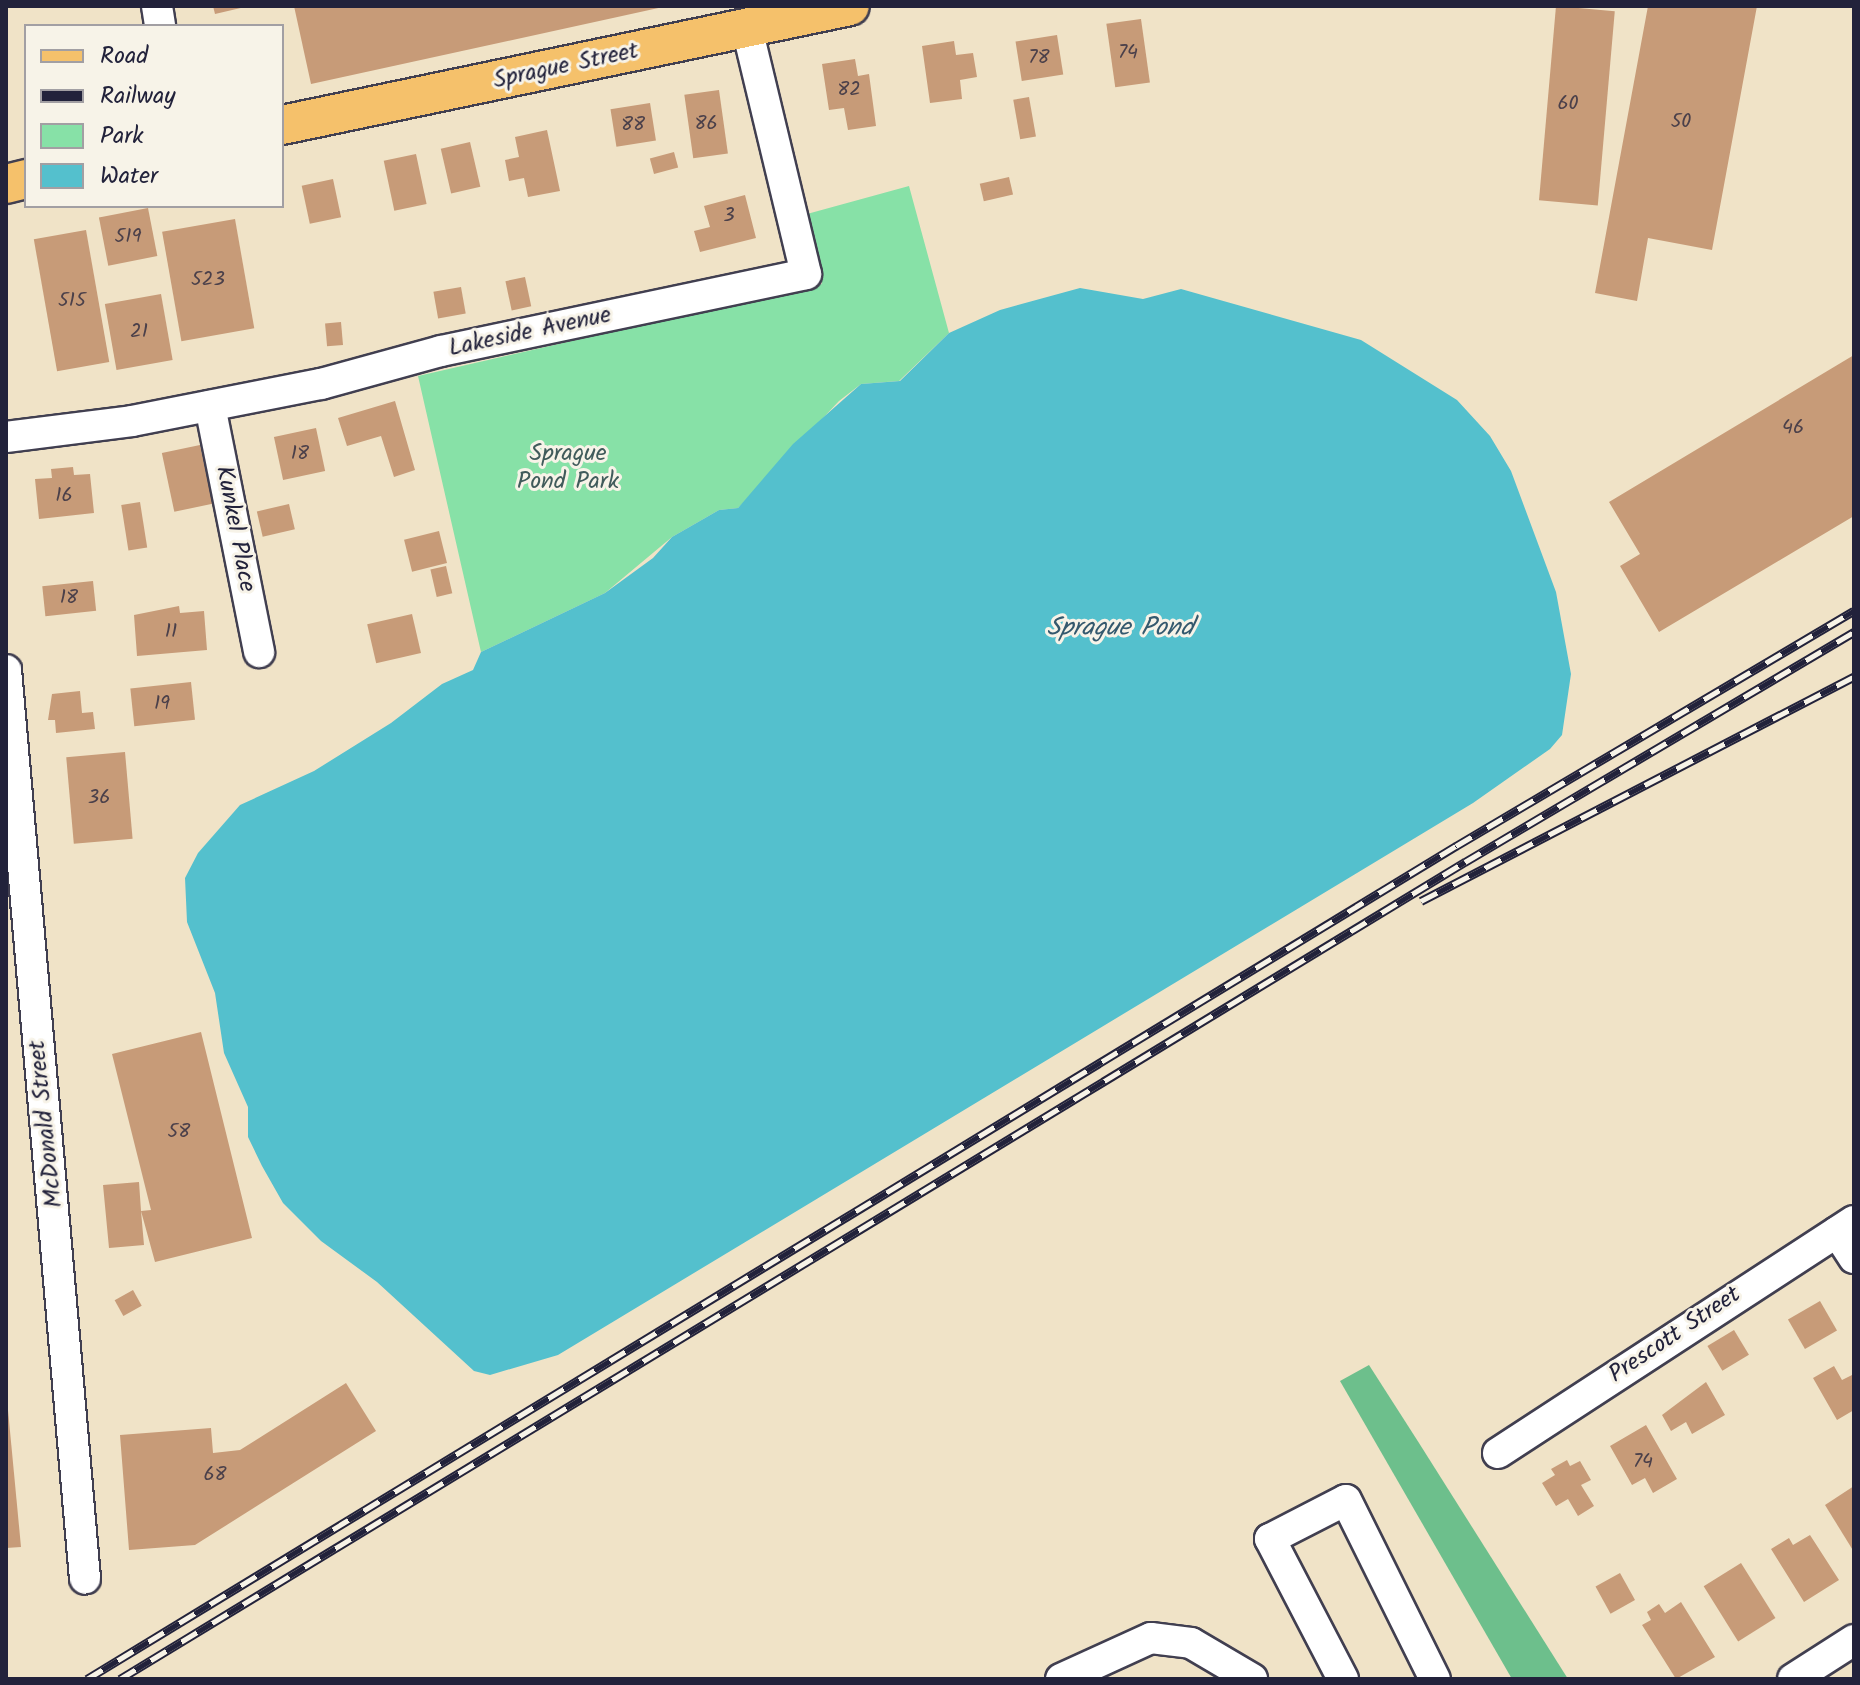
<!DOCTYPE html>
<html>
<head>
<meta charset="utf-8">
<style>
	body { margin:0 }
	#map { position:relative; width:1860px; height:1685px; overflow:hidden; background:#f0e3c7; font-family:Kalam,sans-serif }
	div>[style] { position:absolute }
	.green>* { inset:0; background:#87e1a7 }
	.forest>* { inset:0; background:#6dbf8c }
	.water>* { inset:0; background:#54c0cd }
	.building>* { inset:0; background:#c79b78; transform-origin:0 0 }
	.roads { filter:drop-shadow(2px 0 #413f50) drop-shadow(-2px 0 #413f50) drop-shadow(0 2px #413f50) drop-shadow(0 -2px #413f50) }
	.minor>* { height:30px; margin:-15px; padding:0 15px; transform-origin:15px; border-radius:15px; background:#fff }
	.major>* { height:38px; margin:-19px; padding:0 19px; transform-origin:19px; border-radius:19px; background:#f5c16b }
	.rail>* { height:9px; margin-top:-4.5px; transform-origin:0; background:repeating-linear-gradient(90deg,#f7f3e8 0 18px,#22223b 0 36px); box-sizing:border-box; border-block:2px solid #22223b }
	span { translate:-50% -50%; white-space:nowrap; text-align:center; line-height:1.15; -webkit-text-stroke:6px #f7f3e8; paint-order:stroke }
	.number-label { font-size:20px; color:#4b404a }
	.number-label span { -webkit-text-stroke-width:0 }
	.street-label { font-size:24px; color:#22223b }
	.park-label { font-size:24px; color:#405b5b }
	.water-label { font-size:26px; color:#34596e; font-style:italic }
	.frame { position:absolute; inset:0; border:8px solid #22223b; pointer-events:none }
	.legend { position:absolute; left:24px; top:24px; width:260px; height:184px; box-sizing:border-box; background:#f7f3e8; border:2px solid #a29fa3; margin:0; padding:10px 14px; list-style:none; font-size:24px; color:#22223b }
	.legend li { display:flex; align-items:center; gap:16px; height:40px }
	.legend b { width:40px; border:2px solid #a29fa3 }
</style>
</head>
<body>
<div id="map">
	<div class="green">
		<i style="clip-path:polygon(909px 186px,949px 333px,899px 381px,861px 384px,839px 401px,738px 508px,719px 510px,672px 537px,605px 593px,481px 652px,418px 376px,822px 284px,807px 214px)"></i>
	</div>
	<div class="forest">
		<i style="clip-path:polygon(1369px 1365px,1419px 1443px,1568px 1679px,1512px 1679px,1340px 1381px)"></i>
	</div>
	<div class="water">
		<i style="clip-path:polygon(1080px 288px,1143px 299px,1181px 289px,1361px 340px,1457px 400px,1490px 436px,1511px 471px,1556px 592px,1571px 674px,1562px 735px,1550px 749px,1473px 803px,558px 1355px,490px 1375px,474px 1371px,377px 1282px,321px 1241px,283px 1203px,262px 1166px,248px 1137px,248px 1107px,224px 1053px,215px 993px,187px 922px,185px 878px,198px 853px,240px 805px,314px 771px,391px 723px,442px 684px,473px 670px,481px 652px,605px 593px,653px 558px,672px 537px,719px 510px,738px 508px,793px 444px,861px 384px,900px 381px,949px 333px,1000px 310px)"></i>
	</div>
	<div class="building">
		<i style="clip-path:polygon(213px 6px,245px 6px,245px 7px,215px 14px)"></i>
		<i style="clip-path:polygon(294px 6px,662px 6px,663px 7px,311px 84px)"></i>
		<i style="left:1556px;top:6px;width:59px;height:195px;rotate:5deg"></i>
		<i style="clip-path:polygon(1648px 6px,1757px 6px,1712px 250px,1648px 238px,1637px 301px,1595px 293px)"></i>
		<i style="left:1141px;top:19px;width:64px;height:35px;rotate:82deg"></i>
		<i style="left:1057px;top:35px;width:40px;height:42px;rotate:81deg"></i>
		<i style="clip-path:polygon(954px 41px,956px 55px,973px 53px,977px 77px,960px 80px,962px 99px,930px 103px,922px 46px)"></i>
		<i style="clip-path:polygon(855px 59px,858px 76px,869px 74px,876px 126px,848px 130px,844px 108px,829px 110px,822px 64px)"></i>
		<i style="left:719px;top:90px;width:64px;height:35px;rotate:82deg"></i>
		<i style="left:1029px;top:97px;width:40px;height:16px;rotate:80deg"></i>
		<i style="left:650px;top:103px;width:38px;height:40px;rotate:81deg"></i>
		<i style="clip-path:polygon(547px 130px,560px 191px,528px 197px,524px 178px,509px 181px,505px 160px,519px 157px,515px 137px)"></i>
		<i style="left:470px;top:142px;width:46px;height:30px;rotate:77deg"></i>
		<i style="left:674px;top:152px;width:16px;height:25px;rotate:75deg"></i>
		<i style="left:416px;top:154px;width:51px;height:33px;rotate:78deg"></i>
		<i style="left:1009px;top:177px;width:18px;height:30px;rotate:77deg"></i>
		<i style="left:333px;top:179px;width:39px;height:32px;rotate:78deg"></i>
		<i style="clip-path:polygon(745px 195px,756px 238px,700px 252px,694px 231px,710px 227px,704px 206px)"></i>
		<i style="left:148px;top:208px;width:49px;height:50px;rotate:79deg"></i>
		<i style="left:235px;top:219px;width:111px;height:74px;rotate:80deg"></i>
		<i style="left:86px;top:230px;width:134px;height:53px;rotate:80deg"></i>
		<i style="left:525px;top:277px;width:30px;height:20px;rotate:78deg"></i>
		<i style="left:461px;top:287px;width:27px;height:28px;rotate:80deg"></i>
		<i style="left:161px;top:294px;width:67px;height:57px;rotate:80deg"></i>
		<i style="left:341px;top:322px;width:23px;height:16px;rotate:85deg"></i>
		<i style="clip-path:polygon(1854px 355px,1854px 516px,1659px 632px,1620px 566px,1640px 554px,1609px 502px)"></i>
		<i style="clip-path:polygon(395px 401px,415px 470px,394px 477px,381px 436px,347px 446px,338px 418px)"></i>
		<i style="left:316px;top:428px;width:44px;height:43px;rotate:78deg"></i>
		<i style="left:200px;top:445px;width:60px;height:39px;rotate:78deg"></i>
		<i style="clip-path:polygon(73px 467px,74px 475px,90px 474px,94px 513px,39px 519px,35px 479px,52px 478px,51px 469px)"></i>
		<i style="left:140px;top:502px;width:46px;height:19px;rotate:81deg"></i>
		<i style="left:289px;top:504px;width:26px;height:33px;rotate:77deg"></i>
		<i style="left:439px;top:531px;width:33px;height:36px;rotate:76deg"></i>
		<i style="left:446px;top:566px;width:28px;height:16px;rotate:77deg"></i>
		<i style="left:93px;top:581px;width:30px;height:51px;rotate:84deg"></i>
		<i style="clip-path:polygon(179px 606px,180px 613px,204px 611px,207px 650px,137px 656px,134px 615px)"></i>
		<i style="left:412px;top:614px;width:40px;height:46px;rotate:77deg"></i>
		<i style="left:191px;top:682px;width:38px;height:61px;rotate:84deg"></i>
		<i style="clip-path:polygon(80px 691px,82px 713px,93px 712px,95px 729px,56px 733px,55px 720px,48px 720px,52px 694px)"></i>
		<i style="left:125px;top:752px;width:87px;height:59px;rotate:85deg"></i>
		<i style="clip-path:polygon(201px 1032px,252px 1238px,155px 1262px,141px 1211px,144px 1245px,109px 1248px,103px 1185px,139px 1182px,141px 1211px,151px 1210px,112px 1054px)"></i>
		<i style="left:133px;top:1290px;width:18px;height:21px;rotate:61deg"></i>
		<i style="left:1820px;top:1301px;width:34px;height:37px;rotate:60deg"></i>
		<i style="left:1734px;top:1330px;width:29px;height:31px;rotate:59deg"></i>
		<i style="clip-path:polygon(1834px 1366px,1842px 1380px,1854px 1374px,1854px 1410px,1837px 1420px,1813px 1378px)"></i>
		<i style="clip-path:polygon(1706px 1382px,1725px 1415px,1692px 1434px,1686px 1422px,1671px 1431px,1662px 1415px)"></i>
		<i style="clip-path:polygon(346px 1383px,376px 1431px,195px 1545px,129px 1550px,120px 1435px,211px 1428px,213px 1453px,240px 1450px)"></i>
		<i style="clip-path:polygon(6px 1389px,21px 1547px,6px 1548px)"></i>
		<i style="clip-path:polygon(1646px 1425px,1677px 1479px,1653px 1493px,1645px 1478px,1632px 1485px,1610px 1446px)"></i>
		<i style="clip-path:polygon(1567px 1460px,1570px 1466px,1580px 1461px,1591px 1480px,1581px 1485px,1594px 1506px,1578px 1516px,1568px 1499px,1556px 1506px,1542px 1483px,1555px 1475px,1551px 1469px)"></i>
		<i style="clip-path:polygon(1854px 1486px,1854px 1552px,1825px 1505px)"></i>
		<i style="clip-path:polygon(1810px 1535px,1839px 1580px,1804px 1602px,1771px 1549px,1789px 1538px,1793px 1545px)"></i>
		<i style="left:1741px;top:1563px;width:65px;height:44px;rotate:58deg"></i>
		<i style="left:1620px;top:1573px;width:31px;height:28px;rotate:61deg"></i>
		<i style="clip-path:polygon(1681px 1602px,1715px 1657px,1676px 1679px,1642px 1625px,1651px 1620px,1647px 1612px,1659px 1604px,1665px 1613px)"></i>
	</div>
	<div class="roads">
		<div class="minor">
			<i style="left:157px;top:6px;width:20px;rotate:81deg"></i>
			<i style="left:210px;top:406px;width:251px;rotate:78.7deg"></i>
			<i style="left:6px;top:437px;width:127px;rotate:-7.2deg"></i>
			<i style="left:132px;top:421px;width:193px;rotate:-11.1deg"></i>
			<i style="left:321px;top:384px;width:124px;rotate:-15.4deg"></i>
			<i style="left:441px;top:351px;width:373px;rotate:-11.9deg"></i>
			<i style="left:806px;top:274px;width:253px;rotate:-103.5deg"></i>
			<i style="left:6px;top:670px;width:912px;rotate:85.03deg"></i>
			<i style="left:1837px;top:1232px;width:31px;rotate:57deg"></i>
			<i style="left:1498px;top:1453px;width:425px;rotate:-33.1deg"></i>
			<i style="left:1061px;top:1679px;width:99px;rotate:-24.5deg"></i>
			<i style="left:1151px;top:1638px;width:40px;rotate:7.1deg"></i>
			<i style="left:1191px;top:1643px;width:71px;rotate:30.5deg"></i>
			<i style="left:1343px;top:1679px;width:158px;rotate:-117.5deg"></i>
			<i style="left:1270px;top:1539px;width:85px;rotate:-27.2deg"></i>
			<i style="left:1346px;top:1500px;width:200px;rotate:63.6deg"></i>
			<i style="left:1793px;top:1679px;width:72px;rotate:-32.6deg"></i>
		</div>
		<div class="major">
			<i style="left:282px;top:125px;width:580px;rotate:-11.83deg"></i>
			<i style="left:6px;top:184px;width:21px;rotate:-14deg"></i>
		</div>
	</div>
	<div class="rail">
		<i style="left:1421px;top:901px;width:488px;rotate:-27.4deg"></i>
		<i style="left:87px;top:1679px;width:1603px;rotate:-31.32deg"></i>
		<i style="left:1456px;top:846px;width:462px;rotate:-30.6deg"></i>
		<i style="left:120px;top:1679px;width:1574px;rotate:-31.28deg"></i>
		<i style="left:1465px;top:862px;width:452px;rotate:-30.6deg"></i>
	</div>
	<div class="number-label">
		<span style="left:1128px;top:53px">74</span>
		<span style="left:1039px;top:58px">78</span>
		<span style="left:849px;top:90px">82</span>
		<span style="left:1568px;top:104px">60</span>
		<span style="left:1681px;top:122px">50</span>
		<span style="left:706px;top:124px">86</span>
		<span style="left:633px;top:125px">88</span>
		<span style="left:729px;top:216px">3</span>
		<span style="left:128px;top:237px">519</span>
		<span style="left:208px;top:280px">523</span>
		<span style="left:72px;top:301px">515</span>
		<span style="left:139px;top:332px">21</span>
		<span style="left:1793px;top:428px">46</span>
		<span style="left:300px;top:454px">18</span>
		<span style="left:64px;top:496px">16</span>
		<span style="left:69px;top:598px">18</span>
		<span style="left:171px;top:632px">11</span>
		<span style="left:162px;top:704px">19</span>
		<span style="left:99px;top:798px">36</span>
		<span style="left:179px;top:1132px">58</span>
		<span style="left:1643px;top:1462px">74</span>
		<span style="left:215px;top:1475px">68</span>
	</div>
	<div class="street-label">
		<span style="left:566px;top:66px;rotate:-12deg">Sprague Street</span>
		<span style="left:530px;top:332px;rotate:-12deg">Lakeside Avenue</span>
		<span style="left:235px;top:529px;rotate:79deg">Kunkel Place</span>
		<span style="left:46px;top:1124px;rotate:-96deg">McDonald Street</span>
		<span style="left:1675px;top:1335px;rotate:-34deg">Prescott Street</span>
	</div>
	<div class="park-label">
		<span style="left:568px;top:468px">Sprague<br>Pond Park</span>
	</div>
	<div class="water-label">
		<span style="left:1120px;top:629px">Sprague Pond</span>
	</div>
	<div class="frame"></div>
	<ul class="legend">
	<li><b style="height:10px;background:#f5c16b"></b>Road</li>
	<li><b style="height:10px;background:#22223b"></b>Railway</li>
	<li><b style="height:22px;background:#87e1a7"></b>Park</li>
	<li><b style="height:22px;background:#54c0cd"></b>Water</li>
	</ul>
</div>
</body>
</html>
